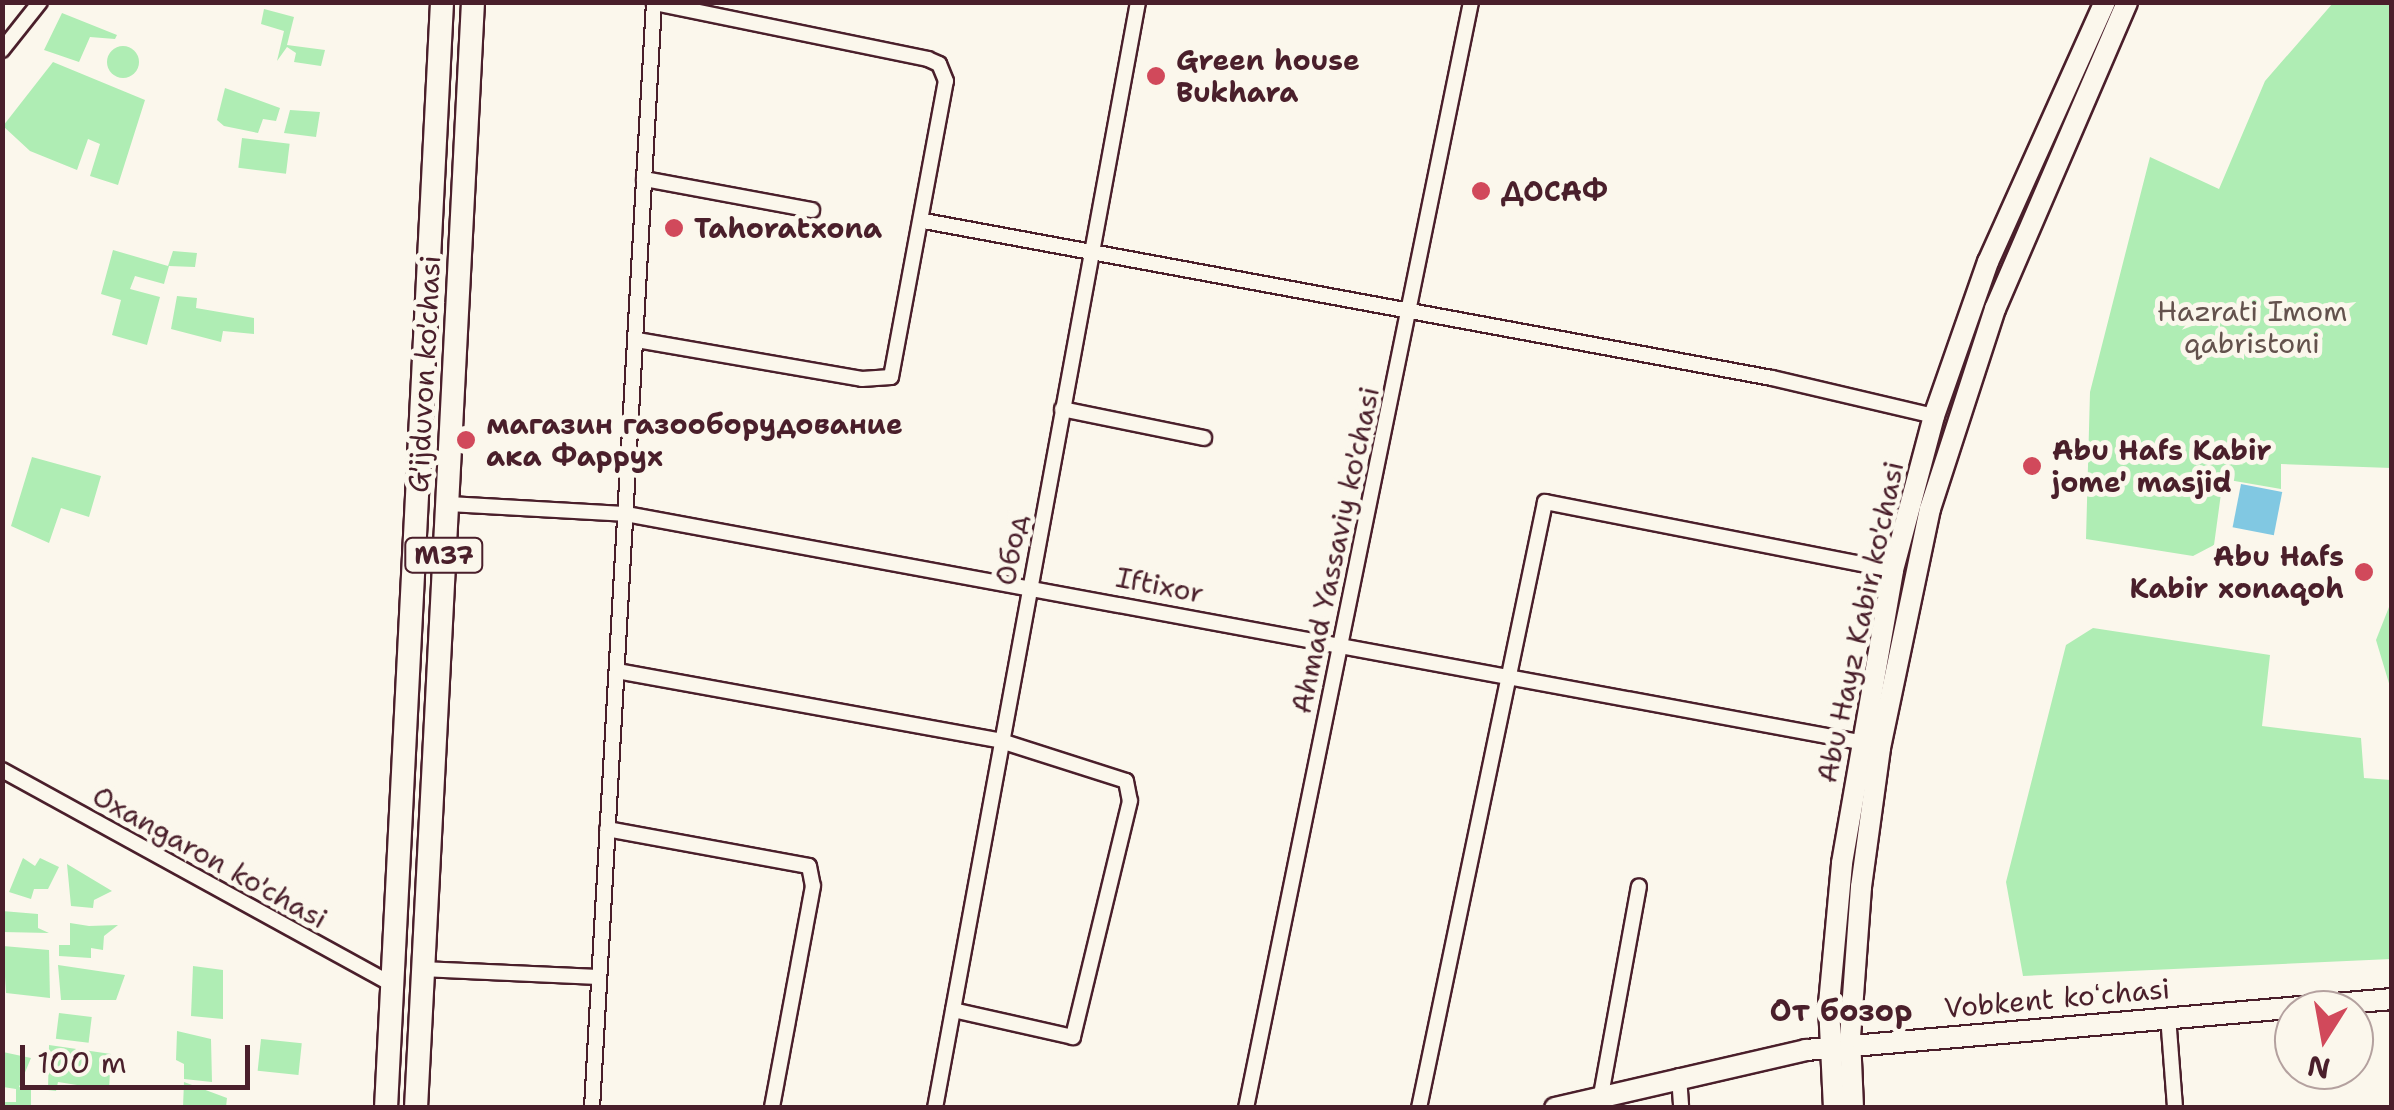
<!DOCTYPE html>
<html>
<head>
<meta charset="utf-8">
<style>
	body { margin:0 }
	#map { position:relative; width:2394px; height:1110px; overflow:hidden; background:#fbf7ec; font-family:"Shantell Sans",sans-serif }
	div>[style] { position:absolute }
	.green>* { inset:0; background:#afedb4; transform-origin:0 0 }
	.round { border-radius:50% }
	.water>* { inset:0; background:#81c8e2; transform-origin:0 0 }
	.roads { filter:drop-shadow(2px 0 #4a1f2b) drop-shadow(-2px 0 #4a1f2b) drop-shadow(0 2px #4a1f2b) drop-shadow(0 -2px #4a1f2b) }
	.minor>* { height:14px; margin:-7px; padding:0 7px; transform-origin:7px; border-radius:7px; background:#fbf7ec }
	.secondary>* { height:20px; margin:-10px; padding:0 10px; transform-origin:10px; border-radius:10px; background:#fbf7ec }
	.primary>* { height:22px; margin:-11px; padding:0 11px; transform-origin:11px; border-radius:11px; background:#fbf7ec }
	.dots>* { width:28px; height:28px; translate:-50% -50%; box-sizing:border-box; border:5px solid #fbf7ec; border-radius:50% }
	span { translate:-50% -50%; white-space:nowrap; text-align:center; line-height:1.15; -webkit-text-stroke:10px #fbf7ec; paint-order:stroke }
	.shield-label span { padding:2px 8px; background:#fbf7ec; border:2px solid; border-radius:8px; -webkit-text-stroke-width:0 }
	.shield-label { font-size:25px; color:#4a1f2b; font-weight:700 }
	.poi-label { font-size:28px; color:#4a1f2b; font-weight:700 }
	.left { translate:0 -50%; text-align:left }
	.right { translate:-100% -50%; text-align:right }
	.park-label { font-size:28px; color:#63524d }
	.street-label { font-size:28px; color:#4a1f2b }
	.neighbourhood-label { font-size:30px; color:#4a1f2b; font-weight:700 }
	.frame { position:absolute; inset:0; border:5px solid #4a1f2b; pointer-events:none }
	.north { position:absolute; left:2274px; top:990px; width:100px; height:100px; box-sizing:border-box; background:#fbf7ec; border:2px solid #b4a19f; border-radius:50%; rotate:191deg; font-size:28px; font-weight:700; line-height:40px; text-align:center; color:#4a1f2b }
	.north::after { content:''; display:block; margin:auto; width:35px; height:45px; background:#d1495b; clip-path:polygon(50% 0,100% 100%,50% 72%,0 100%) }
	.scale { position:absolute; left:20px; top:1045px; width:230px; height:45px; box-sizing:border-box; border:5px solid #4a1f2b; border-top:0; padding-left:12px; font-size:30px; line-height:35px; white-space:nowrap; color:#4a1f2b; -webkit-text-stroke:8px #fbf7ec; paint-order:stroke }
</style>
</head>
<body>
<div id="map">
	<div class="green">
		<i style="clip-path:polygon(2333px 3px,2391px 3px,2391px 468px,2281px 464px,2281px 489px,2223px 479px,2214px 545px,2193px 556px,2086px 539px,2090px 392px,2150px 157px,2219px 189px,2265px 81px)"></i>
		<i style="clip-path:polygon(264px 9px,294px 17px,287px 45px,325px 50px,321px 66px,294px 62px,296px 53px,287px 47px,277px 61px,284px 31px,261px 24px)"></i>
		<i style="clip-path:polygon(62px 13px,117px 35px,115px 39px,90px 37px,79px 62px,44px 50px)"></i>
		<i class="round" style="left:107px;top:46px;width:32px;height:32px"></i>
		<i style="clip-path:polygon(53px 62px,145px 100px,118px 185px,90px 176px,100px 144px,88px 139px,77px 170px,30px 151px,3px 126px)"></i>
		<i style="clip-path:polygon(225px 88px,280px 108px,276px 121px,263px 119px,258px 133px,224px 126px,217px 120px)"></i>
		<i style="clip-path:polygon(290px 110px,320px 112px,316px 137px,284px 133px)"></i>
		<i style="left:242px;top:138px;width:48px;height:30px;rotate:7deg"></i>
		<i style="clip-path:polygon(113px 250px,168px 266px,173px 251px,197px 253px,195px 267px,169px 266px,164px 284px,135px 276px,130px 289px,160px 297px,147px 345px,112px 335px,121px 300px,101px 294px)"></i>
		<i style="clip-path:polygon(177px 296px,197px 298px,196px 308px,254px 318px,254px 334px,223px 331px,221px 342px,171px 329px)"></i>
		<i style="clip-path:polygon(32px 457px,101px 476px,89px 517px,61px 508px,49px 543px,11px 526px)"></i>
		<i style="clip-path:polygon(2391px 602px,2391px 690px,2376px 640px)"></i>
		<i style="clip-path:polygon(2093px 628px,2270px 655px,2262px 726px,2361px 738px,2364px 778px,2391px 780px,2391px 959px,2023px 976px,2006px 882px,2066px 645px)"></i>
		<i style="clip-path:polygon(23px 858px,35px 866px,40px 858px,59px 867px,48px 889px,34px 889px,31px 899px,9px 892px)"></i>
		<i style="clip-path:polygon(67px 864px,112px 891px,94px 900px,93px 908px,71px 906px)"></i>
		<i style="clip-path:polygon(2px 911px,38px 914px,38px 928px,49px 933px,3px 932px)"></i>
		<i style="clip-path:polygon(70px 923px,89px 926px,118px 925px,104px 936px,103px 950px,91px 948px,91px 958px,59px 956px,59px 945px,70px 945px)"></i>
		<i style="clip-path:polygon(3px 946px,49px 950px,50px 998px,6px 993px)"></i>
		<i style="clip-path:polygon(58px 965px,125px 975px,116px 1000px,61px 1000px)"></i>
		<i style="clip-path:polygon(193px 966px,223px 970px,223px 1019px,191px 1016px)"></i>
		<i style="left:59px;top:1013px;width:33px;height:26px;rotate:7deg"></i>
		<i style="clip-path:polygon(177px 1031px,211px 1039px,212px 1082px,184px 1079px,184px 1064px,176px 1060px)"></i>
		<i style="left:261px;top:1039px;width:41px;height:32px;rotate:6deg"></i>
		<i style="clip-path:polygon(49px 1045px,111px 1054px,109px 1090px,58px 1082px,56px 1091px,48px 1090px)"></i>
		<i style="clip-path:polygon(3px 1052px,31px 1058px,19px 1087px,31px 1089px,31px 1107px,3px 1107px,3px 1102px,16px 1102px,16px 1089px,3px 1087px)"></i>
		<i style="clip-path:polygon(184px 1082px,227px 1098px,226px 1107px,183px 1107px)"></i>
	</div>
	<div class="water">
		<i style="left:2241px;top:484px;width:42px;height:44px;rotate:11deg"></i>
	</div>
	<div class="roads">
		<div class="minor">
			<i style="left:2px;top:50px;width:61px;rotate:-51.6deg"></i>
			<i style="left:644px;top:179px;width:171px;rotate:10.5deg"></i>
			<i style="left:924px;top:221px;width:862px;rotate:10.49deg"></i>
			<i style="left:1772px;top:378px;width:166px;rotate:13.2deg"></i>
			<i style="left:637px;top:340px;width:228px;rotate:9.8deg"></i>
			<i style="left:862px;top:379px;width:29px;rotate:-4deg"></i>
			<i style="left:891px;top:377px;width:301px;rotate:-79.5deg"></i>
			<i style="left:946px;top:81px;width:18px;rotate:-112deg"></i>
			<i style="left:939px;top:64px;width:12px;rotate:-156deg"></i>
			<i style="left:928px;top:59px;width:280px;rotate:-168.4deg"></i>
			<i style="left:1062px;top:409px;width:145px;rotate:11.5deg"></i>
			<i style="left:447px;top:504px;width:179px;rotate:3.2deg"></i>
			<i style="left:626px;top:514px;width:1255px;rotate:10.47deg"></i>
			<i style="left:617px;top:671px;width:390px;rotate:10.3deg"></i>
			<i style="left:1001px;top:741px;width:131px;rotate:17.7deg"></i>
			<i style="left:1126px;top:781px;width:20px;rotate:79deg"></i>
			<i style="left:1130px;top:801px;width:243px;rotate:103.6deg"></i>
			<i style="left:1073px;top:1037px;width:123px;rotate:-167.3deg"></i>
			<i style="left:2px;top:770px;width:446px;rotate:28.8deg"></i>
			<i style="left:607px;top:829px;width:205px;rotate:10.4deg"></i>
			<i style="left:809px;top:866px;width:20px;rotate:79deg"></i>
			<i style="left:813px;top:886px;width:226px;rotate:100.5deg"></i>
			<i style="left:423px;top:969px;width:174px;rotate:2.6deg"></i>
			<i style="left:2168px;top:1016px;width:92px;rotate:85.6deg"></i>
			<i style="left:1679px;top:1076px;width:32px;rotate:86deg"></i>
			<i style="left:1601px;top:1095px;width:212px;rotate:-79.7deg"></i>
			<i style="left:592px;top:1108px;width:1108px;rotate:-86.79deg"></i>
			<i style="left:935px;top:1108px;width:1124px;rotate:-79.6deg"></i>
			<i style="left:1246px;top:1108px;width:1129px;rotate:-78.5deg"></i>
			<i style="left:1419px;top:1108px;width:619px;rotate:-78.25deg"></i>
			<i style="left:1545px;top:502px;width:355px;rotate:11.1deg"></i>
		</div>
		<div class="secondary">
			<i style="left:1555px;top:1108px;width:258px;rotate:-13deg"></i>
			<i style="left:1806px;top:1050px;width:588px;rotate:-4.97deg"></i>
			<i style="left:1834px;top:1108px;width:104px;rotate:-92.8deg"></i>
			<i style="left:1829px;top:1004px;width:142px;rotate:-84.7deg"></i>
			<i style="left:1842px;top:863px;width:297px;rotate:-80.1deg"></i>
			<i style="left:1893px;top:570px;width:159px;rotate:-75.1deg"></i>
			<i style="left:1934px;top:416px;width:163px;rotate:-70.7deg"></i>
			<i style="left:1988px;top:262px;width:285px;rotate:-65.8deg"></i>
			<i style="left:1853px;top:1108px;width:71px;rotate:-92.4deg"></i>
			<i style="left:1850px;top:1037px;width:150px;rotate:-85.8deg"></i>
			<i style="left:1861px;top:887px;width:140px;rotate:-82.2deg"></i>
			<i style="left:1880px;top:748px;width:244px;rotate:-78.2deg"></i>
			<i style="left:1930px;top:509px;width:210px;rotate:-72deg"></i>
			<i style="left:1995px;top:309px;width:334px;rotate:-66.7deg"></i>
		</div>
		<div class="primary">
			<i style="left:386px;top:1108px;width:1107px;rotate:-87.1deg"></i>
			<i style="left:416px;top:1108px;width:1107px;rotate:-87.05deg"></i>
		</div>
	</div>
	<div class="dots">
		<i style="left:1156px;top:76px;background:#d1495b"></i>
		<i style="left:1481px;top:191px;background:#d1495b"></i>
		<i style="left:674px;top:228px;background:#d1495b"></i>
		<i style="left:466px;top:440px;background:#d1495b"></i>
		<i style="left:2032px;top:466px;background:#d1495b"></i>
		<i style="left:2364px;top:572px;background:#d1495b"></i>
	</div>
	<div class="shield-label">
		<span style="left:444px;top:555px">M37</span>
	</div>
	<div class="poi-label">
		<span class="left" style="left:1176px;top:76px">Green house<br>Bukhara</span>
		<span class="left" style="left:1501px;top:191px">ДОСАФ</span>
		<span class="left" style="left:694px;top:228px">Tahoratxona</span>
		<span class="left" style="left:486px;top:440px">магазин газооборудование<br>ака Фаррух</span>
		<span class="left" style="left:2052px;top:466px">Abu Hafs Kabir<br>jome' masjid</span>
		<span class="right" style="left:2344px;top:572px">Abu Hafs<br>Kabir xonaqoh</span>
	</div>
	<div class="park-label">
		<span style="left:2252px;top:327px">Hazrati Imom<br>qabristoni</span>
	</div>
	<div class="street-label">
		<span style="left:424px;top:374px;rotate:-87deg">G'ijduvon ko'chasi</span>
		<span style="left:1011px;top:550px;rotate:-80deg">Обод</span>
		<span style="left:1335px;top:550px;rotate:-78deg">Ahmad Yassaviy ko'chasi</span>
		<span style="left:1160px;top:585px;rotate:11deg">Iftixor</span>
		<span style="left:1860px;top:622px;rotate:-78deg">Abu Hayz Kabir ko'chasi</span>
		<span style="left:210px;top:857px;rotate:29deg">Oxangaron ko'chasi</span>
		<span style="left:2057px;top:998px;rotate:-5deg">Vobkent koʻchasi</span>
	</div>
	<div class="neighbourhood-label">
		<span style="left:1841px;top:1011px">От бозор</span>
	</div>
	<div class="frame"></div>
	<div class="north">N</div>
	<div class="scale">100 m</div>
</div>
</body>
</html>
